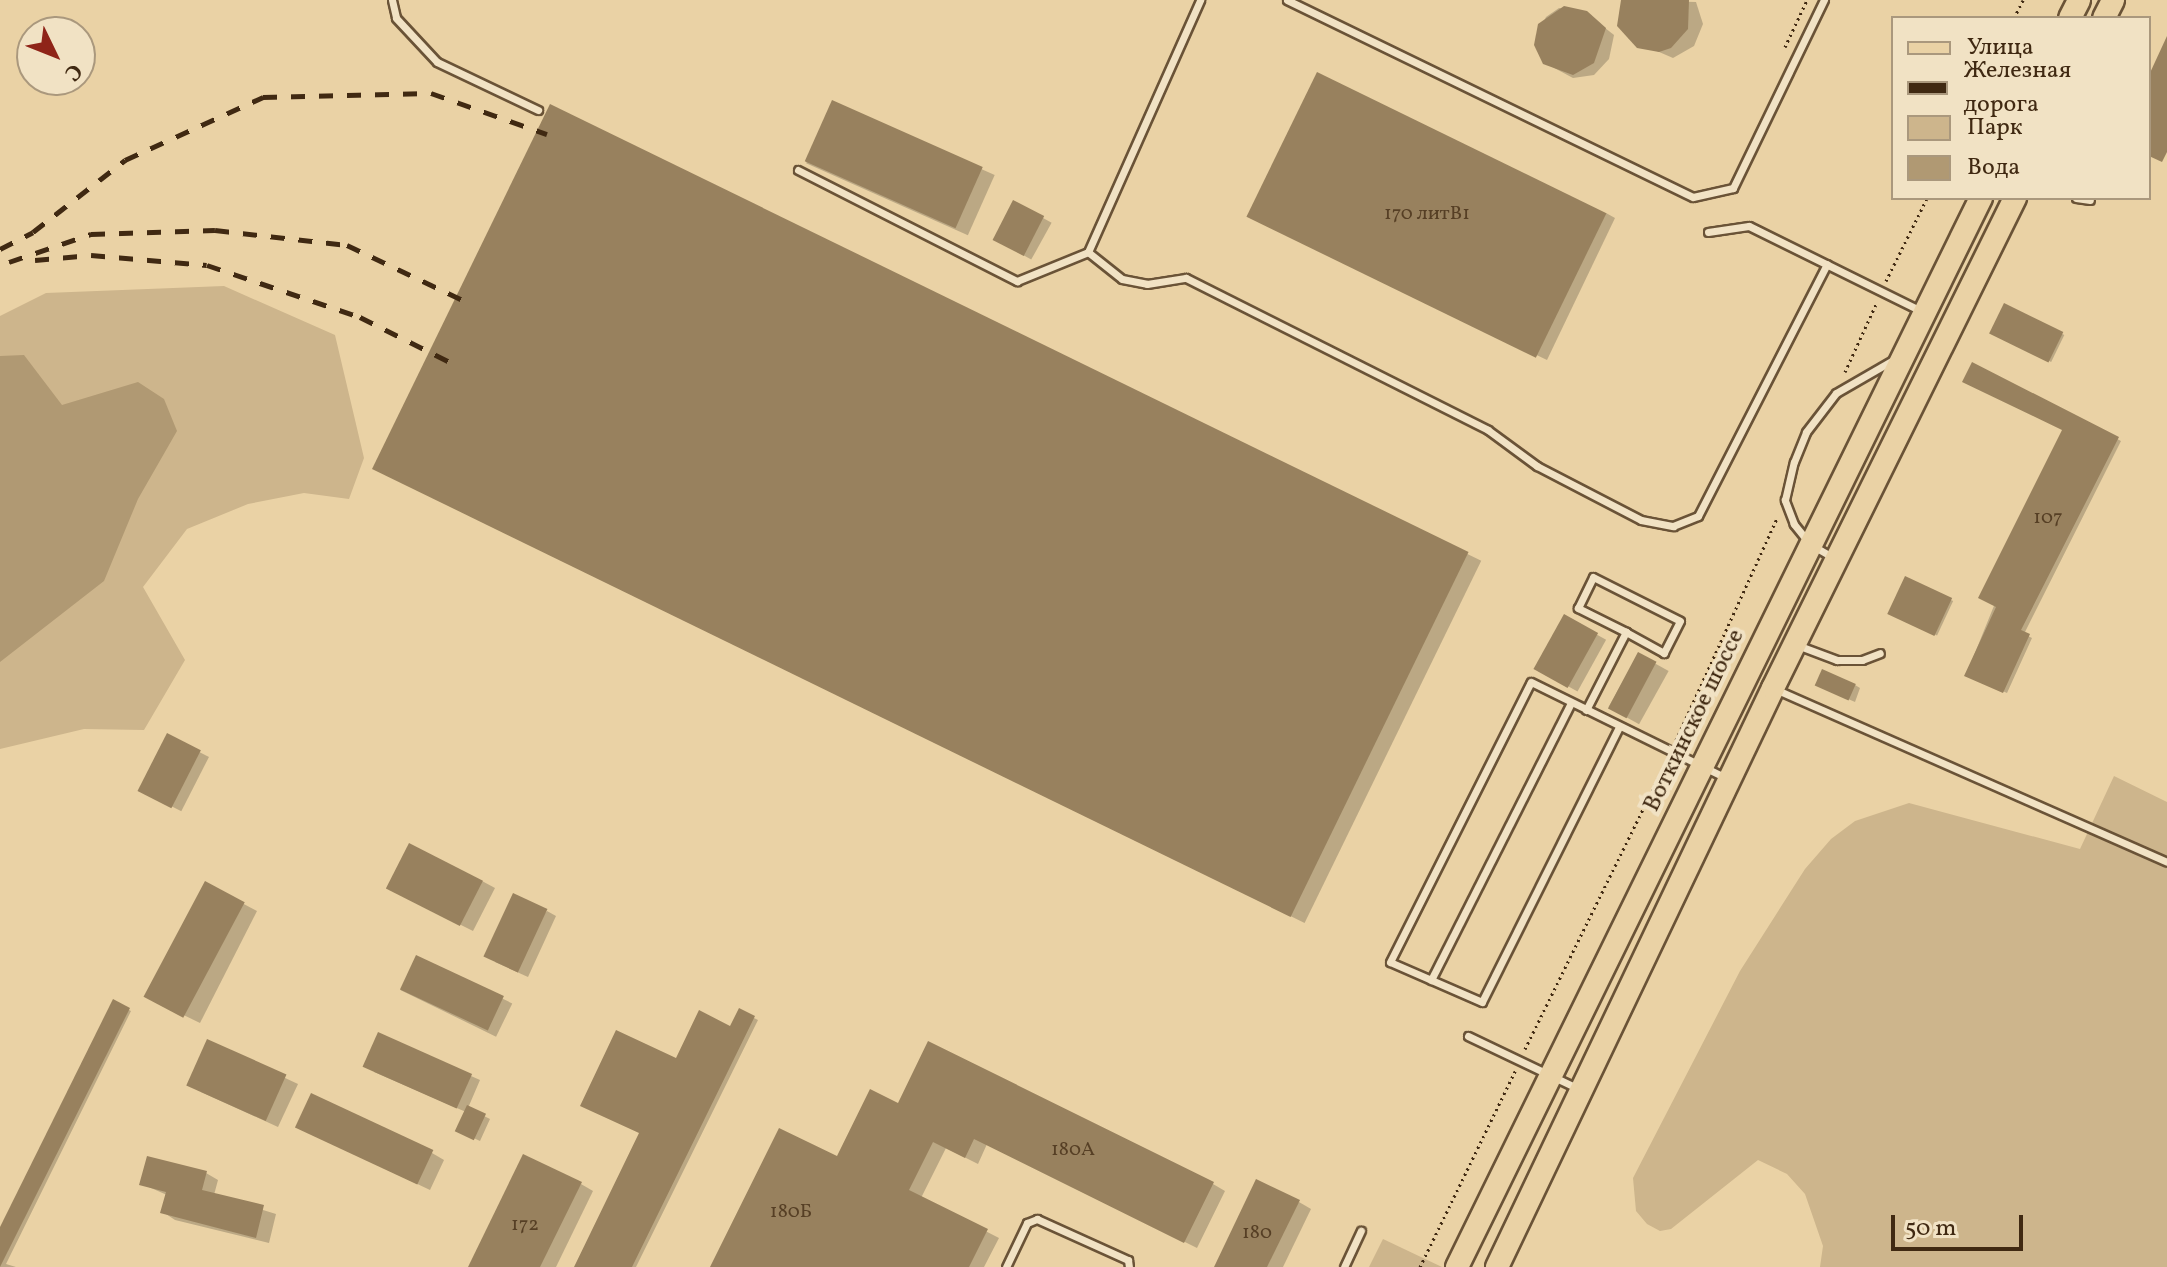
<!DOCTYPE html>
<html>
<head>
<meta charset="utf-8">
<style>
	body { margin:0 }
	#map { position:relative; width:2167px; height:1267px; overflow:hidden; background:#ead2a5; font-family:Vollkorn,serif }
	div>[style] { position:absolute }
	.green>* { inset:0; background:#cdb58c }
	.water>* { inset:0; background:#b09973 }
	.shadow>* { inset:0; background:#0003; transform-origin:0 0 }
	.building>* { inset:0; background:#98815e; transform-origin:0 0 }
	.path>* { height:3px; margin-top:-1.5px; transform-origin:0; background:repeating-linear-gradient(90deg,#402912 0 2px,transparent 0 6px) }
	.roads { filter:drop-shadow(2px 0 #6a5337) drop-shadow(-2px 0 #6a5337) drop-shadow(0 2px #6a5337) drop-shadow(0 -2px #6a5337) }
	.lane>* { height:7px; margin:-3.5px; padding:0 3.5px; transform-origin:3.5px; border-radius:3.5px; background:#f1e2c4 }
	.primary>* { height:22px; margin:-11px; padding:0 11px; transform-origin:11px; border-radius:11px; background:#ead2a5 }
	.rail>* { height:5px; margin-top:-2.5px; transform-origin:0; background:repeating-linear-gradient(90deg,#402912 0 14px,transparent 0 28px) }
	span { translate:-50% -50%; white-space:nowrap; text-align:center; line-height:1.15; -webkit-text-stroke:8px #f1e2c4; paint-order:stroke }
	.number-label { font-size:20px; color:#563f25 }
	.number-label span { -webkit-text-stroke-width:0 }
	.street-label { font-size:24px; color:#402912 }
	.legend { position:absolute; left:1891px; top:16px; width:260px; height:184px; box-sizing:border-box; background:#f1e2c4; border:2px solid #aa987d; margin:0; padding:10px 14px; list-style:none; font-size:24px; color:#402912 }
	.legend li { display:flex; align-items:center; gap:16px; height:40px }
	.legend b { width:40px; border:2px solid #aa987d }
	.north { position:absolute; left:16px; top:16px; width:80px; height:80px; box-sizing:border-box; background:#f1e2c4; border:2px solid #aa987d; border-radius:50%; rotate:133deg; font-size:22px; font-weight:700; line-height:32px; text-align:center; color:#402912 }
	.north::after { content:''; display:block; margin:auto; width:28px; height:36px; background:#8f2418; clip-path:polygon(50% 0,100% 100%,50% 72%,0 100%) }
	.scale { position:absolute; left:1891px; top:1215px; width:132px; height:36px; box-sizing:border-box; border:4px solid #402912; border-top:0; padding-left:10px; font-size:24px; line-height:28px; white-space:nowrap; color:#402912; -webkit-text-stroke:6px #f1e2c4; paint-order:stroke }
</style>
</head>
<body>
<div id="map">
	<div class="green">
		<i style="clip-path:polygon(224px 286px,335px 335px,364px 458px,349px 499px,304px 493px,248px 504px,187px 529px,143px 587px,185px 660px,144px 730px,84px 729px,0 749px,0 316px,46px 293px)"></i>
		<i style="clip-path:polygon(2114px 776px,2167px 802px,2167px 1267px,1820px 1267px,1823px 1246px,1805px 1194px,1787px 1174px,1758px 1160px,1671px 1229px,1660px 1231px,1647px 1224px,1636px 1211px,1633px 1178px,1740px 971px,1805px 869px,1831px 839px,1855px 821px,1909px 803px,2080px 849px)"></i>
		<i style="clip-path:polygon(1383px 1239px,1442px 1267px,1369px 1267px)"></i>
	</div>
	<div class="water">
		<i style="clip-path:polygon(24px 355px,62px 405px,138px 382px,164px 399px,177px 431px,138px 499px,104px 581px,0 662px,0 356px)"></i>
	</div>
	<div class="shadow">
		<i style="clip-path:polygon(1624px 0,1696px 2px,1703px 24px,1694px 46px,1673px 58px,1629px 39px,1619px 25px)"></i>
		<i style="clip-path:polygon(1559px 8px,1586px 13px,1614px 35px,1609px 59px,1594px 75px,1573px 78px,1545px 63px,1537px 34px,1546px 17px)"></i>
		<i style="left:833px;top:103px;width:177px;height:66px;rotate:24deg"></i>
		<i style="left:551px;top:107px;width:1035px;height:403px;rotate:26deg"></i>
		<i style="left:1014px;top:202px;width:43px;height:42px;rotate:29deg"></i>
		<i style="clip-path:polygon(1606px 213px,1615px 218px,1547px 360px,1259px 221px)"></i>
		<i style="left:2005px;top:306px;width:66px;height:30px;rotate:26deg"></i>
		<i style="clip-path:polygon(1973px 364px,2121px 441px,2024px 634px,2032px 638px,2007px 693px,1966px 675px,2065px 430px)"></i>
		<i style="left:1906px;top:579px;width:52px;height:38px;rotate:25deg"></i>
		<i style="left:1565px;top:617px;width:47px;height:59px;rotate:29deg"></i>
		<i style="left:1638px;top:654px;width:35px;height:61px;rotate:29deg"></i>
		<i style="clip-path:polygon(1855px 685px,1860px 688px,1855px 702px,1823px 688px)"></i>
		<i style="left:168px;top:736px;width:46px;height:61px;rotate:27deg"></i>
		<i style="clip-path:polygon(482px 881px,495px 888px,473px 931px,401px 895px)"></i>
		<i style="clip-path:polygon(206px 884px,257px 911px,200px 1023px,161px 1004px)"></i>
		<i style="clip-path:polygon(547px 911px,556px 916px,528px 977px,495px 962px)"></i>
		<i style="left:417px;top:957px;width:106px;height:37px;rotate:26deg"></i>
		<i style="clip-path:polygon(113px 1002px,131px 1011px,6px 1264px,16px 1267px,0 1267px,0 1231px)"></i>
		<i style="clip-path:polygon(740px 1011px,758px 1020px,636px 1267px,576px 1267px,677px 1061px,731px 1029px)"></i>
		<i style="clip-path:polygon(379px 1035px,480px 1080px,468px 1108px,490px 1119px,480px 1141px,463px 1133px,466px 1112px,374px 1072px)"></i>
		<i style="clip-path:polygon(208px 1042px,298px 1084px,278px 1127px,201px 1092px)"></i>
		<i style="clip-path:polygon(899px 1106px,1213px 1184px,1225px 1191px,1197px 1248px,987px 1144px,978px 1164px,946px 1148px,921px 1198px,999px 1238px,984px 1267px,713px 1267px)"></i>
		<i style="clip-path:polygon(310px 1133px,432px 1153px,444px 1160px,430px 1190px)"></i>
		<i style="clip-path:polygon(206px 1173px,218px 1180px,214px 1195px,276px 1214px,269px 1243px,175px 1220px,163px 1212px,167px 1195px,142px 1184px)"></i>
		<i style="clip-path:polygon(581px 1184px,593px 1191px,556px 1267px,470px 1267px)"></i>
		<i style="clip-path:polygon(1299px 1202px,1311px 1209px,1283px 1267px,1216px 1267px)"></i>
	</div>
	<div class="building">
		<i style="clip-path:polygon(1621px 0,1689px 0,1688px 29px,1671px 48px,1659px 52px,1637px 48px,1617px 26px)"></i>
		<i style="clip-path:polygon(1564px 6px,1587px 11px,1606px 28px,1594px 63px,1573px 75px,1543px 64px,1534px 45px,1538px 24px)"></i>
		<i style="clip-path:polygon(2167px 36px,2167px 152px,2162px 162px,2149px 156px,2149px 75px)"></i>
		<i style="left:1317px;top:72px;width:322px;height:161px;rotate:26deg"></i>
		<i style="left:832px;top:100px;width:165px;height:67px;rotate:24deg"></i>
		<i style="left:550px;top:104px;width:1022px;height:406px;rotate:26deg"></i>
		<i style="left:1013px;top:200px;width:35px;height:45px;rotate:27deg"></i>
		<i style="left:2004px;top:303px;width:66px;height:34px;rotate:26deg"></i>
		<i style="clip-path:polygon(1972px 362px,2119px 437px,2021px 630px,2030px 634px,2003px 693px,1964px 676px,1996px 607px,1978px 598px,2062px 430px,1962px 382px)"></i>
		<i style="left:1905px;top:576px;width:52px;height:42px;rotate:25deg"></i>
		<i style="left:1564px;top:614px;width:39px;height:63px;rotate:29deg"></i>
		<i style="left:1638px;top:652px;width:21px;height:64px;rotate:28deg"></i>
		<i style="left:1822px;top:669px;width:37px;height:18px;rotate:24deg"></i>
		<i style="left:167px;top:733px;width:38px;height:65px;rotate:27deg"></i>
		<i style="left:409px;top:843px;width:83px;height:51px;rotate:27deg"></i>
		<i style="left:205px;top:881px;width:45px;height:131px;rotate:28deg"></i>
		<i style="left:513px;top:893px;width:38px;height:70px;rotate:25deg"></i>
		<i style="left:416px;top:955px;width:97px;height:38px;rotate:25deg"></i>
		<i style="clip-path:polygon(113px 999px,130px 1008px,0 1267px,0 1227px)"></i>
		<i style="clip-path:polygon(739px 1008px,755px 1016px,632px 1267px,574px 1267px,639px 1133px,580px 1106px,616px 1030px,676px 1058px,699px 1010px,730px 1026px)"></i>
		<i style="left:378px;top:1032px;width:103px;height:38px;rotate:24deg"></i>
		<i style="left:207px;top:1039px;width:87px;height:51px;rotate:24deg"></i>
		<i style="clip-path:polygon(928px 1041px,1214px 1182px,1184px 1243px,974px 1139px,965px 1158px,933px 1142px,909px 1190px,988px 1229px,969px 1267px,710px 1267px,779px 1128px,837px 1156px,870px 1089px,898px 1103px)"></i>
		<i style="left:311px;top:1093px;width:135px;height:38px;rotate:25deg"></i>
		<i style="left:467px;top:1105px;width:21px;height:29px;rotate:25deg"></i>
		<i style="clip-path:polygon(523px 1154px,582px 1182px,540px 1267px,468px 1267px)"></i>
		<i style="clip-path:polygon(147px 1156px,207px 1171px,202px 1190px,264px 1205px,256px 1238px,160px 1213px,166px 1192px,139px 1185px)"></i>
		<i style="clip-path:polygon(1256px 1179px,1300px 1200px,1267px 1267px,1214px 1267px)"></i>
	</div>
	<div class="path">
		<i style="left:2014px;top:18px;width:20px;rotate:-63deg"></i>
		<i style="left:1785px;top:47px;width:52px;rotate:-64.9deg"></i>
		<i style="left:1886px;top:281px;width:93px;rotate:-63.7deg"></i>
		<i style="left:1845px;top:372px;width:77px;rotate:-65.4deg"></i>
		<i style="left:1676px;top:740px;width:244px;rotate:-65.5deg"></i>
		<i style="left:1525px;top:1049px;width:320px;rotate:-63.8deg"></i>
		<i style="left:1420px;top:1267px;width:218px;rotate:-64.1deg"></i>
	</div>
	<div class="roads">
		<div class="lane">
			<i style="left:392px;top:0;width:18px;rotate:77deg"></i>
			<i style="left:396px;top:18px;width:60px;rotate:47deg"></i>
			<i style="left:437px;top:62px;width:112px;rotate:25.4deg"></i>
			<i style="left:1287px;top:0;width:451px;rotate:25.9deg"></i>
			<i style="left:1693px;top:197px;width:41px;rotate:-12.7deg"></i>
			<i style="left:1733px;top:188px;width:209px;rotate:-64.2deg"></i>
			<i style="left:798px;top:170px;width:246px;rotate:26.9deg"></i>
			<i style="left:1017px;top:281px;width:77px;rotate:-22.2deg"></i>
			<i style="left:1088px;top:252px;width:276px;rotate:-66deg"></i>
			<i style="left:2076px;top:198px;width:14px;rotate:8deg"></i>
			<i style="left:1708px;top:232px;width:41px;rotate:-8.3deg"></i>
			<i style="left:1749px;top:226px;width:194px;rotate:26.3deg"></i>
			<i style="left:1088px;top:252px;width:43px;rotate:38.5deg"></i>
			<i style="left:1122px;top:279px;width:25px;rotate:11deg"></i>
			<i style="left:1147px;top:284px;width:39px;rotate:-9deg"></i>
			<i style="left:1186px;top:278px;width:338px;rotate:26.7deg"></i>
			<i style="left:1488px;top:430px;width:61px;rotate:36.3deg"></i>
			<i style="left:1537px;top:466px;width:117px;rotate:27.4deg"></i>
			<i style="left:1641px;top:520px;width:33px;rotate:11deg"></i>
			<i style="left:1673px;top:526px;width:27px;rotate:-22deg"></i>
			<i style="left:1698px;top:516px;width:283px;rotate:-62.9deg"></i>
			<i style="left:1834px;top:558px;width:28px;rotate:-150deg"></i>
			<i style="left:1810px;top:544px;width:26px;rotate:-129deg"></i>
			<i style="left:1794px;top:524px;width:26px;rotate:-111deg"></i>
			<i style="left:1785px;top:500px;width:39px;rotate:-77deg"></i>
			<i style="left:1794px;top:462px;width:32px;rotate:-68deg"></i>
			<i style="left:1806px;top:432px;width:49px;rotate:-52.4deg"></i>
			<i style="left:1836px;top:393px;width:68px;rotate:-30deg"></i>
			<i style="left:1797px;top:645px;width:43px;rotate:20.6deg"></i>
			<i style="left:1837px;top:660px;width:25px"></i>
			<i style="left:1862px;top:660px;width:19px;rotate:-21deg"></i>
			<i style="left:1775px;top:689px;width:428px;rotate:23.8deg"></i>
			<i style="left:1586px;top:710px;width:88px;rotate:-62.9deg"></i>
			<i style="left:1626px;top:632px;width:54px;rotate:-153.4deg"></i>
			<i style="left:1578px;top:608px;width:34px;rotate:-64deg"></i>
			<i style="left:1593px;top:577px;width:97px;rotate:26.8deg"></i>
			<i style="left:1680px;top:621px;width:36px;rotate:117deg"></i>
			<i style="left:1664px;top:653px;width:43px;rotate:-151.1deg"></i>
			<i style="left:1619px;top:727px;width:307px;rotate:116.5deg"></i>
			<i style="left:1482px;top:1002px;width:100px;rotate:-156.5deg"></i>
			<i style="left:1390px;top:962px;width:313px;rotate:-63.3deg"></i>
			<i style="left:1531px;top:682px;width:220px;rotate:26.2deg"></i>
			<i style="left:1431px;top:980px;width:310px;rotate:-63.2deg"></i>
			<i style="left:1468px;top:1036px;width:121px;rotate:25.5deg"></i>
			<i style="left:1006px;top:1267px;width:49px;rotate:-64.5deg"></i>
			<i style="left:1027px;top:1223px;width:11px;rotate:-22deg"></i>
			<i style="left:1037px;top:1219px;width:100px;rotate:24.3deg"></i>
			<i style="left:1128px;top:1260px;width:7px;rotate:82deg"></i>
			<i style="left:1344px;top:1267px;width:40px;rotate:-65deg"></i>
		</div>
		<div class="primary">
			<i style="left:2070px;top:18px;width:20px;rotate:-63deg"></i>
			<i style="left:2104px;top:18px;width:20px;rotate:-63deg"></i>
			<i style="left:1457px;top:1267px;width:1191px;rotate:-63.89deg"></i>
			<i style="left:1497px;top:1267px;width:641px;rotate:-64.51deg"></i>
			<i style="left:1773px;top:688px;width:547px;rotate:-63.72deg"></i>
		</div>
	</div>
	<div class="rail">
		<i style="left:0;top:249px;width:37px;rotate:-27deg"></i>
		<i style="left:33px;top:232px;width:117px;rotate:-38deg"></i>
		<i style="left:125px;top:160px;width:152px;rotate:-24.5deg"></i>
		<i style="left:263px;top:97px;width:168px;rotate:-1.4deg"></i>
		<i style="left:431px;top:93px;width:123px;rotate:19.5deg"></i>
		<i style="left:35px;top:260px;width:56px;rotate:-5.1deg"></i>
		<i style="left:91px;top:255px;width:116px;rotate:4.9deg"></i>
		<i style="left:207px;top:265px;width:162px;rotate:18.8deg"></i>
		<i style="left:360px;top:317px;width:101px;rotate:26.6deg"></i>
		<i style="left:9px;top:262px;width:87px;rotate:-18.9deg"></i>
		<i style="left:91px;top:234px;width:124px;rotate:-1.8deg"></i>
		<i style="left:215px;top:230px;width:133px;rotate:6.5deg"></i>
		<i style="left:347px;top:245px;width:135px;rotate:25.4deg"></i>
	</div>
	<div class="number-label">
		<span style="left:1427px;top:214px">170 литВ1</span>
		<span style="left:2048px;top:518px">107</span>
		<span style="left:1073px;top:1150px">180А</span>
		<span style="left:791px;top:1212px">180Б</span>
		<span style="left:525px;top:1225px">172</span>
		<span style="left:1257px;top:1233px">180</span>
	</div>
	<div class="street-label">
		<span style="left:1695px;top:721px;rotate:-64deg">Воткинское шоссе</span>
	</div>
	<ul class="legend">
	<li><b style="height:10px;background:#ead2a5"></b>Улица</li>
	<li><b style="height:10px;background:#402912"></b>Железная дорога</li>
	<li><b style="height:22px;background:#cdb58c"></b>Парк</li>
	<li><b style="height:22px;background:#b09973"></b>Вода</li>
	</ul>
	<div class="north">С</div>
	<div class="scale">50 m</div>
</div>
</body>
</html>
